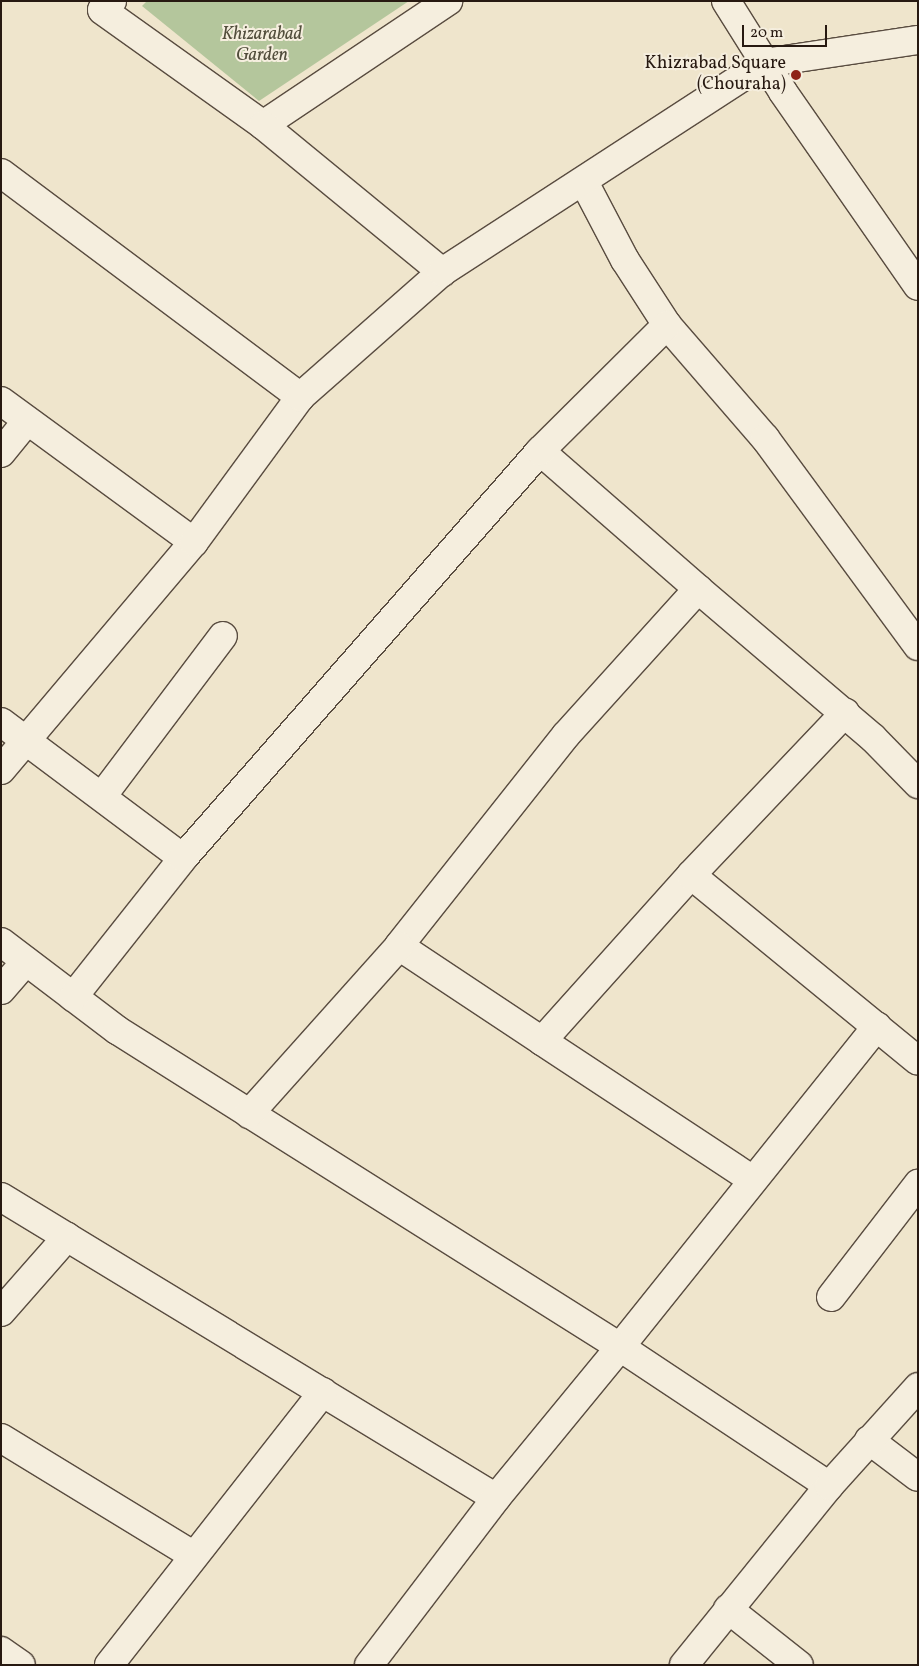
<!DOCTYPE html>
<html>
<head>
<meta charset="utf-8">
<style>
	body { margin:0 }
	#map { position:relative; width:919px; height:1666px; overflow:hidden; background:#efe5cc; font-family:Vollkorn,serif }
	div>[style] { position:absolute }
	.green>* { inset:0; background:#b4c69c }
	.roads { filter:drop-shadow(1px 0 #594c40) drop-shadow(-1px 0 #594c40) drop-shadow(0 1px #594c40) drop-shadow(0 -1px #594c40) }
	.street>* { height:28px; margin:-14px; padding:0 14px; transform-origin:14px; border-radius:14px; background:#f5eede }
	.secondary>* { height:28px; margin:-14px; padding:0 14px; transform-origin:14px; border-radius:14px; background:#f5eede }
	.dots>* { width:14px; height:14px; translate:-50% -50%; box-sizing:border-box; border:2px solid #f5eede; border-radius:50% }
	span { translate:-50% -50%; white-space:nowrap; text-align:center; line-height:1.15; -webkit-text-stroke:4px #f5eede; paint-order:stroke }
	.park-label { font-size:18px; color:#514d3b; font-style:italic }
	.poi-label { font-size:18px; color:#271911 }
	.right { translate:-100% -50%; text-align:right }
	.frame { position:absolute; inset:0; border:2px solid #271911; pointer-events:none }
	.scale { position:absolute; left:742px; top:25px; width:85px; height:22px; box-sizing:border-box; border:2px solid #271911; border-top:0; padding-left:6px; font-size:15px; line-height:18px; white-space:nowrap; color:#271911; -webkit-text-stroke:4px #f5eede; paint-order:stroke }
</style>
</head>
<body>
<div id="map">
	<div class="green">
		<i style="clip-path:polygon(147px 1px,409px 1px,259px 101px,142px 6px)"></i>
	</div>
	<div class="roads">
		<div class="street">
			<i style="left:112px;top:1px;width:13px;rotate:138deg"></i>
			<i style="left:102px;top:10px;width:198px;rotate:35.5deg"></i>
			<i style="left:263px;top:125px;width:223px;rotate:-33.8deg"></i>
			<i style="left:263px;top:125px;width:232px;rotate:39.4deg"></i>
			<i style="left:1px;top:173px;width:374px;rotate:36.8deg"></i>
			<i style="left:584px;top:182px;width:88px;rotate:62.3deg"></i>
			<i style="left:625px;top:260px;width:77px;rotate:57.1deg"></i>
			<i style="left:667px;top:325px;width:150px;rotate:49.1deg"></i>
			<i style="left:765px;top:438px;width:258px;rotate:53.7deg"></i>
			<i style="left:1px;top:401px;width:239px;rotate:36.2deg"></i>
			<i style="left:540px;top:451px;width:210px;rotate:41.1deg"></i>
			<i style="left:1px;top:453px;width:41px;rotate:-50.9deg"></i>
			<i style="left:1px;top:722px;width:227px;rotate:36.8deg"></i>
			<i style="left:1px;top:770px;width:299px;rotate:-49.8deg"></i>
			<i style="left:194px;top:542px;width:180px;rotate:-53.8deg"></i>
			<i style="left:300px;top:397px;width:189px;rotate:-41.4deg"></i>
			<i style="left:442px;top:272px;width:384px;rotate:-33deg"></i>
			<i style="left:764px;top:63px;width:156px;rotate:-8.5deg"></i>
			<i style="left:918px;top:784px;width:64px;rotate:-134.4deg"></i>
			<i style="left:873px;top:738px;width:230px;rotate:-139.6deg"></i>
			<i style="left:698px;top:589px;width:197px;rotate:132.1deg"></i>
			<i style="left:566px;top:735px;width:269px;rotate:128.4deg"></i>
			<i style="left:399px;top:946px;width:172px;rotate:33.6deg"></i>
			<i style="left:542px;top:1041px;width:223px;rotate:-48.1deg"></i>
			<i style="left:691px;top:875px;width:293px;rotate:39.3deg"></i>
			<i style="left:103px;top:795px;width:199px;rotate:-53deg"></i>
			<i style="left:691px;top:875px;width:224px;rotate:-46.5deg"></i>
			<i style="left:1px;top:942px;width:146px;rotate:37.2deg"></i>
			<i style="left:117px;top:1030px;width:595px;rotate:32.22deg"></i>
			<i style="left:620px;top:1347px;width:411px;rotate:-51.3deg"></i>
			<i style="left:1px;top:990px;width:38px;rotate:-49deg"></i>
			<i style="left:73px;top:997px;width:177px;rotate:-51.6deg"></i>
			<i style="left:183px;top:858px;width:541px;rotate:-48.74deg"></i>
			<i style="left:540px;top:451px;width:179px;rotate:-44.8deg"></i>
			<i style="left:542px;top:1041px;width:250px;rotate:33.4deg"></i>
			<i style="left:249px;top:1114px;width:225px;rotate:-48.2deg"></i>
			<i style="left:1px;top:1197px;width:579px;rotate:31.3deg"></i>
			<i style="left:831px;top:1297px;width:143px;rotate:-52.4deg"></i>
			<i style="left:1px;top:1312px;width:100px;rotate:-48.7deg"></i>
			<i style="left:1px;top:1438px;width:225px;rotate:31.4deg"></i>
			<i style="left:869px;top:1440px;width:61px;rotate:37.1deg"></i>
			<i style="left:728px;top:1609px;width:90px;rotate:38.3deg"></i>
			<i style="left:1px;top:1651px;width:24px;rotate:35deg"></i>
			<i style="left:109px;top:1665px;width:347px;rotate:-51.9deg"></i>
			<i style="left:369px;top:1665px;width:210px;rotate:-52.7deg"></i>
			<i style="left:496px;top:1498px;width:195px;rotate:-50.6deg"></i>
			<i style="left:620px;top:1347px;width:251px;rotate:33.6deg"></i>
		</div>
		<div class="secondary">
			<i style="left:726px;top:1px;width:107px;rotate:57.9deg"></i>
			<i style="left:783px;top:92px;width:236px;rotate:55.2deg"></i>
			<i style="left:684px;top:1665px;width:230px;rotate:-51deg"></i>
			<i style="left:829px;top:1486px;width:133px;rotate:-48deg"></i>
		</div>
	</div>
	<div class="dots">
		<i style="left:796px;top:75px;background:#8f2418"></i>
	</div>
	<div class="park-label">
		<span style="left:262px;top:46px">Khizarabad<br>Garden</span>
	</div>
	<div class="poi-label">
		<span class="right" style="left:786px;top:75px">Khizrabad Square<br>(Chouraha)</span>
	</div>
	<div class="frame"></div>
	<div class="scale">20 m</div>
</div>
</body>
</html>
